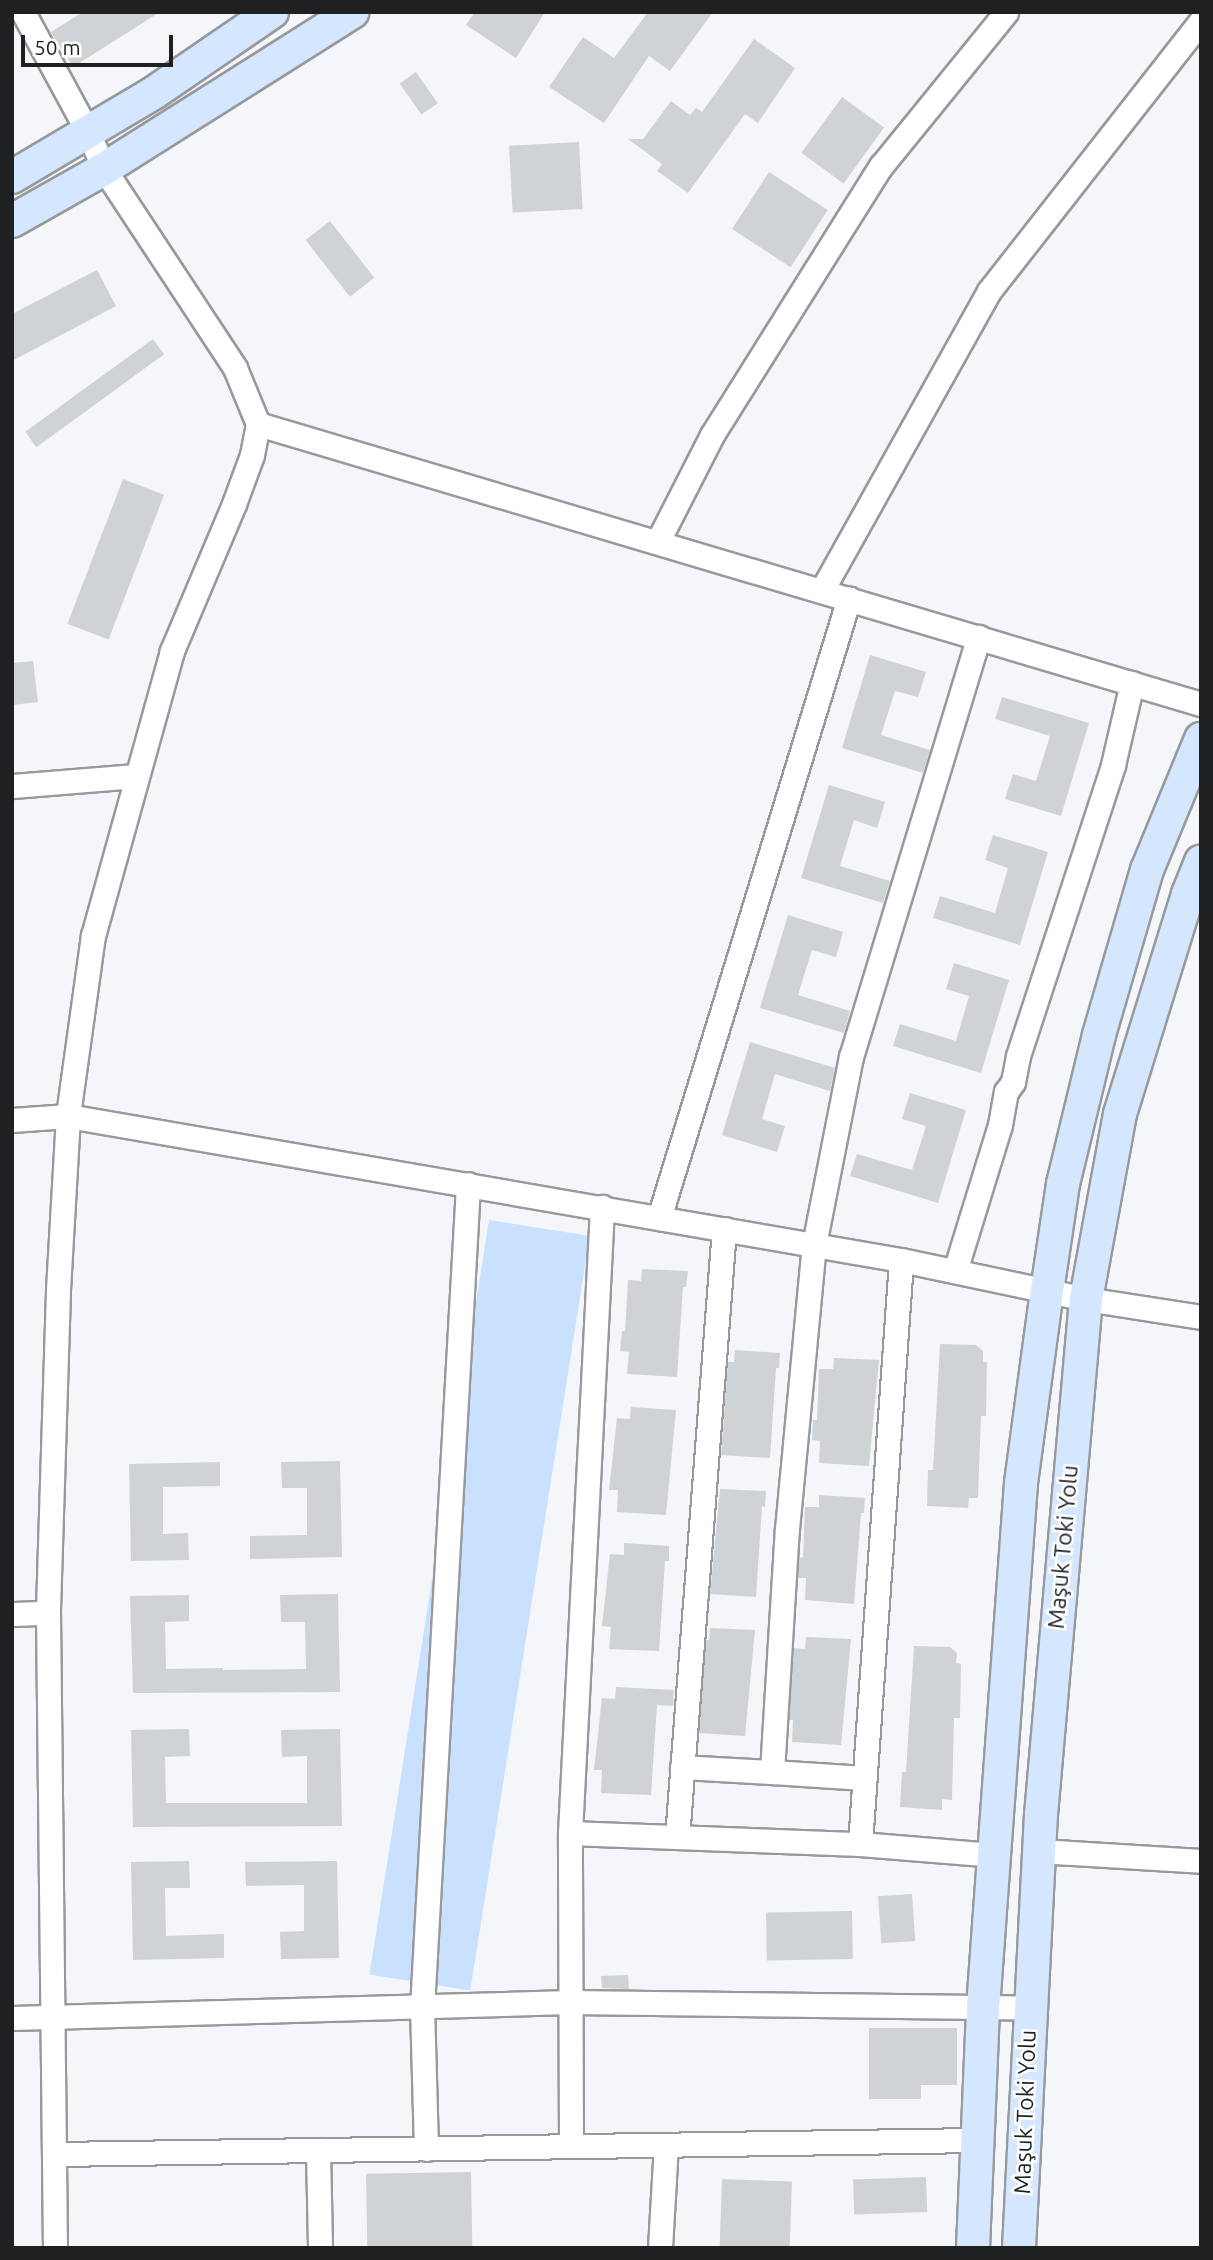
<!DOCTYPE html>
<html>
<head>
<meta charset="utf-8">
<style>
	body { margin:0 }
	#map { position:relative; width:1213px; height:2260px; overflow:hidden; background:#f4f6f9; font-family:Ubuntu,sans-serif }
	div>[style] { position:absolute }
	.green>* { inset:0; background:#c9e1ff; transform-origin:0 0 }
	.building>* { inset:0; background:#d0d3d5; transform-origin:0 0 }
	.roads { filter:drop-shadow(2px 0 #97999c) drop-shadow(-2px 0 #97999c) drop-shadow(0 2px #97999c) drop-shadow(0 -2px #97999c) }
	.street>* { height:23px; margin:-11.5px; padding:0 11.5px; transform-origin:11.5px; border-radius:11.5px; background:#fff }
	.secondary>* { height:32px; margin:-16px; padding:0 16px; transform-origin:16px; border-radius:16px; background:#d4e7ff }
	span { translate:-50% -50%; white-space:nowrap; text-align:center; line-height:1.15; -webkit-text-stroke:5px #fff; paint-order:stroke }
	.street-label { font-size:23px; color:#1f2021 }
	.frame { position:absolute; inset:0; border:14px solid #1f2021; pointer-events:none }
	.scale { position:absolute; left:21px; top:35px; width:152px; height:32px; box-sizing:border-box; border:4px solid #1f2021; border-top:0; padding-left:9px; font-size:21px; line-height:24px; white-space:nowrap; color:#1f2021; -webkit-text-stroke:5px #fff; paint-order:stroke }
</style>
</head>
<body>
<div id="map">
	<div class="green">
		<i style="left:489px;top:1220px;width:102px;height:764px;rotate:9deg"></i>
	</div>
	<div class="building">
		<i style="clip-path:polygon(83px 12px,160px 12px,73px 67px,51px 32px)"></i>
		<i style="clip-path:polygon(475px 12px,545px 12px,516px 58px,466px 25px)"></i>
		<i style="clip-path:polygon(648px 12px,713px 12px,670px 71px,649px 56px,604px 123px,549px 87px,583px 37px,614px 58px)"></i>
		<i style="clip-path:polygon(754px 39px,795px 68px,758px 123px,745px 114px,688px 193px,657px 171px,662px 164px,628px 139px,643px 139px,671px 101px,690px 115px,696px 108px,702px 112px)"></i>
		<i style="left:416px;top:72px;width:38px;height:20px;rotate:55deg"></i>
		<i style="left:842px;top:97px;width:52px;height:69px;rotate:36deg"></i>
		<i style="left:579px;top:142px;width:67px;height:70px;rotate:87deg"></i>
		<i style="left:769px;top:172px;width:70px;height:68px;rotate:33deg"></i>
		<i style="left:330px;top:221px;width:72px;height:31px;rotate:52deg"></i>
		<i style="clip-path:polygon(97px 270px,116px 306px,12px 361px,12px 314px)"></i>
		<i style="left:153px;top:339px;width:19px;height:158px;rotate:54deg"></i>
		<i style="left:123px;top:479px;width:44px;height:155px;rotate:21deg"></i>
		<i style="clip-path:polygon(870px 655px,926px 672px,918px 697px,895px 691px,881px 735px,930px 750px,923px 773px,842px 748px)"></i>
		<i style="clip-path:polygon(33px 661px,38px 702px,12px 705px,12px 663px)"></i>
		<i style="clip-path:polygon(1002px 697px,1089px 723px,1061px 816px,1005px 799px,1013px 774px,1036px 781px,1050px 736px,995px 719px)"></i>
		<i style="clip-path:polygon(829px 785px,885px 802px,877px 828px,854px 820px,840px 866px,890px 881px,883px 903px,801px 878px)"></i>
		<i style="clip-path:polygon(993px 835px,1048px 852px,1020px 945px,933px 918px,940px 896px,995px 913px,1008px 868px,985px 860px)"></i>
		<i style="clip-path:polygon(788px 915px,843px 932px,836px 957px,812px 950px,798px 995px,850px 1011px,844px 1033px,760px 1008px)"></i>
		<i style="clip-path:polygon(954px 963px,1009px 980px,981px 1073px,893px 1046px,900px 1024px,956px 1041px,969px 996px,946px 989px)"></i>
		<i style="clip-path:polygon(750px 1042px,835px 1068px,830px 1091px,775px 1074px,762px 1119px,785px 1126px,777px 1152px,722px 1135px)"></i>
		<i style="clip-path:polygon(910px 1093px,966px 1110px,938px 1203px,850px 1176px,857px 1154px,912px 1170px,926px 1126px,902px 1119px)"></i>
		<i style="clip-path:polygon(642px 1269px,688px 1271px,686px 1287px,683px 1287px,677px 1377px,627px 1374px,629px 1352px,620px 1351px,622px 1331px,625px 1331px,628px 1280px,641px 1281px)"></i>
		<i style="clip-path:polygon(940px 1344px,976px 1345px,983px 1351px,983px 1362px,987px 1362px,986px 1416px,981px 1416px,978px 1498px,969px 1498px,968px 1508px,927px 1506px,928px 1470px,933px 1470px)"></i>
		<i style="clip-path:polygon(735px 1350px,780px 1353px,779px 1368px,776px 1368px,770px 1458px,721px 1455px,728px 1362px,734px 1362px)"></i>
		<i style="clip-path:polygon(834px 1358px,879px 1360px,869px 1466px,819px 1463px,820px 1441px,812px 1440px,813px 1420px,817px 1420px,819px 1369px,833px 1369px)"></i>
		<i style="clip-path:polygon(631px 1407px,676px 1410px,666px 1515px,617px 1512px,618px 1490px,609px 1490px,617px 1418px,630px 1419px)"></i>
		<i style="clip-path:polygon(340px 1461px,342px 1557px,250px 1559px,250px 1536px,307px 1535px,307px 1488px,282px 1488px,281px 1462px)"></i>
		<i style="clip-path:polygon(220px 1462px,220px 1486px,163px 1487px,163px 1534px,188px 1533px,189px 1560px,131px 1561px,129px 1464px)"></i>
		<i style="clip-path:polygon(720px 1489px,766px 1491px,765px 1507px,762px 1506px,756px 1597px,710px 1594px)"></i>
		<i style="clip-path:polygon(819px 1495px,865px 1498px,864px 1513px,861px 1513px,854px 1604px,805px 1600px,806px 1578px,798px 1578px,799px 1557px,803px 1558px,805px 1507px,819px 1507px)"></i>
		<i style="clip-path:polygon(624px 1543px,669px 1546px,669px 1561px,665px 1561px,659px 1651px,609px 1649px,611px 1627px,602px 1626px,610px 1554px,624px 1555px)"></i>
		<i style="clip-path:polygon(338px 1594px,340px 1692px,133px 1693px,130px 1596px,189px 1595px,189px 1621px,165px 1622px,166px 1669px,223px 1668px,223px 1670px,306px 1669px,305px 1622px,281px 1622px,280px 1595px)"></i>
		<i style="clip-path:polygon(710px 1628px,755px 1630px,745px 1736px,699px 1733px,706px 1640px,709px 1640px)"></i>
		<i style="clip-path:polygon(806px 1637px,851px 1639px,841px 1745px,792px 1742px,793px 1720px,789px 1720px,794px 1648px,805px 1649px)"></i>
		<i style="clip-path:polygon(914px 1646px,950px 1647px,957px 1653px,956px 1663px,961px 1664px,960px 1718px,954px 1718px,952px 1800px,942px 1799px,942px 1810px,900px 1807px,902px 1772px,906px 1772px)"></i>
		<i style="clip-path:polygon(616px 1687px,674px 1690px,673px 1706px,657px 1705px,651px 1795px,601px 1793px,602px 1770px,594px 1770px,602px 1698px,615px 1699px)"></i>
		<i style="clip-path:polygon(189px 1729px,190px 1756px,165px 1757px,166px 1803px,307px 1803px,307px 1756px,282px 1757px,281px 1730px,340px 1729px,342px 1826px,133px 1827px,131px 1730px)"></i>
		<i style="clip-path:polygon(189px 1861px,190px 1888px,165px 1888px,166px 1936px,224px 1934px,224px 1958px,133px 1960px,131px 1862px)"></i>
		<i style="clip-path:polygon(337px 1861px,339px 1958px,281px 1959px,280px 1932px,304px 1931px,304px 1885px,246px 1886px,245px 1862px)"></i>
		<i style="left:912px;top:1894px;width:47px;height:34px;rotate:86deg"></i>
		<i style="left:852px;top:1911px;width:48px;height:86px;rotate:89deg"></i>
		<i style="clip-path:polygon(628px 1975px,629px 1989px,602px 1988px,601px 1976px)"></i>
		<i style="clip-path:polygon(869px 2028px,957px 2028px,957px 2085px,921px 2085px,921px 2099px,869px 2099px)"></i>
		<i style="left:471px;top:2172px;width:76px;height:105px;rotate:89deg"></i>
		<i style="left:926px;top:2177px;width:35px;height:73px;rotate:88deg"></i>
		<i style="left:722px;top:2179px;width:70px;height:69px;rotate:2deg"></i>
	</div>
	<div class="roads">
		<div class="street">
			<i style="left:23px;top:12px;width:136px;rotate:61.6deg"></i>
			<i style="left:88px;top:132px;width:40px;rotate:66.6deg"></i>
			<i style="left:104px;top:169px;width:238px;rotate:56.6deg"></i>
			<i style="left:235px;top:368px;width:61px;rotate:67.7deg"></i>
			<i style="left:258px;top:424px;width:32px;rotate:101deg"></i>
			<i style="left:252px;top:455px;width:52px;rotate:110.2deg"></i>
			<i style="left:234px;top:504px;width:160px;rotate:112.9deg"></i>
			<i style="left:172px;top:651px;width:295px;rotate:105.5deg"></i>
			<i style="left:93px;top:935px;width:183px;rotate:97.9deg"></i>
			<i style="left:68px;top:1116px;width:175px;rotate:93.3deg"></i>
			<i style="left:58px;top:1291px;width:322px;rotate:91.8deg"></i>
			<i style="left:48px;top:1613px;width:635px;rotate:89.37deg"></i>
			<i style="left:258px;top:424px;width:984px;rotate:16.54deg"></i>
			<i style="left:658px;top:541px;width:119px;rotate:-63deg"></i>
			<i style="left:712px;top:435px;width:318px;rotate:-57.9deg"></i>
			<i style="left:881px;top:166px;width:198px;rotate:-50.9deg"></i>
			<i style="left:822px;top:590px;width:342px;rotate:-60.8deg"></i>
			<i style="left:989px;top:291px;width:343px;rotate:-51.9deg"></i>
			<i style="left:12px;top:786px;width:125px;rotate:-4.6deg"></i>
			<i style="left:12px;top:1120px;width:56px;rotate:-4.1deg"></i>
			<i style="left:68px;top:1116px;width:845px;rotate:9.81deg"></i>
			<i style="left:901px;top:1260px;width:189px;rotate:11.9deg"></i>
			<i style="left:1086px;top:1299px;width:116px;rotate:8.9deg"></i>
			<i style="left:659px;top:1218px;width:648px;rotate:-72.96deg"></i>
			<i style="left:955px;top:1271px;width:153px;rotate:-72.9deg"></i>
			<i style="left:1000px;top:1125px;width:34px;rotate:-80deg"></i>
			<i style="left:1006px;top:1092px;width:12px;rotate:-55deg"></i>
			<i style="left:1013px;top:1082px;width:26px;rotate:-79deg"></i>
			<i style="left:1018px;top:1056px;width:306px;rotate:-71.9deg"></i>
			<i style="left:1113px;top:765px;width:84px;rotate:-77deg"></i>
			<i style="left:12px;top:1614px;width:36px;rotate:-2deg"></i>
			<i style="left:682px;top:1767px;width:90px;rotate:3.2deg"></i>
			<i style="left:772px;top:1772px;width:243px;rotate:-86.5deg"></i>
			<i style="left:787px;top:1529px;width:285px;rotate:-84.6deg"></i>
			<i style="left:814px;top:1245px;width:192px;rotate:-78.9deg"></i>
			<i style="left:851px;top:1057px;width:439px;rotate:-73.1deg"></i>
			<i style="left:772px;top:1772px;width:92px;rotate:3.7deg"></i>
			<i style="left:570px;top:1833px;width:290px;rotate:2.2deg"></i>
			<i style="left:860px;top:1844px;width:133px;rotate:4.7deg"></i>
			<i style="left:677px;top:1837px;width:610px;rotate:-85.58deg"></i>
			<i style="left:860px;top:1844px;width:585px;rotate:-85.98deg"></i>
			<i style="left:1039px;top:1851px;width:162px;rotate:3.5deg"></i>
			<i style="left:12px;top:2018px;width:558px;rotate:-1.64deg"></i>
			<i style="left:570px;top:2002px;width:459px;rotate:0.7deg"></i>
			<i style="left:571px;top:2146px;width:313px;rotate:-90.2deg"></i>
			<i style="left:570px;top:1833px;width:627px;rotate:-87.07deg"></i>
			<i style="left:426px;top:2149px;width:141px;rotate:-91.6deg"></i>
			<i style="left:422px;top:2008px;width:825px;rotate:-86.8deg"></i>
			<i style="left:318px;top:2150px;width:98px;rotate:88.8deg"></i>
			<i style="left:56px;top:2154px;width:921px;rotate:-0.87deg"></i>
			<i style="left:660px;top:2248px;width:103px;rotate:-86.7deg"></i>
		</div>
		<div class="secondary">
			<i style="left:12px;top:177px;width:166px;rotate:-30.7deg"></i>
			<i style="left:155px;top:92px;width:142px;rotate:-34.4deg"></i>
			<i style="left:12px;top:221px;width:106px;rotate:-29.5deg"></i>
			<i style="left:104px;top:169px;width:294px;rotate:-32.3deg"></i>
			<i style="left:973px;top:2248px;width:240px;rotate:-87.6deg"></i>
			<i style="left:983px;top:2008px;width:526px;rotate:-85.86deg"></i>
			<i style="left:1021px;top:1483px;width:194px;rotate:-82.3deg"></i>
			<i style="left:1047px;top:1291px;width:108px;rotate:-81.5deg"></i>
			<i style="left:1063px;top:1184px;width:153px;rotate:-76.4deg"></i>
			<i style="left:1099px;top:1035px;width:172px;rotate:-73.8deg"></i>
			<i style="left:1147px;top:870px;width:142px;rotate:-67.6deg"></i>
			<i style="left:1019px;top:2248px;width:434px;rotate:-87.1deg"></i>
			<i style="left:1041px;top:1815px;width:518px;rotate:-85.02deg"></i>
			<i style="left:1086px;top:1299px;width:188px;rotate:-79.6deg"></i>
			<i style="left:1120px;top:1114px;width:230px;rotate:-72.8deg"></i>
			<i style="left:1188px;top:894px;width:35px;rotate:-68deg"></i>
		</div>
	</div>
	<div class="street-label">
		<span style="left:1063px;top:1547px;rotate:-85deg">Maşuk Toki Yolu</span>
		<span style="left:1025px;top:2112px;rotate:-88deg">Maşuk Toki Yolu</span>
	</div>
	<div class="frame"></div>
	<div class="scale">50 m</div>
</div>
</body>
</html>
